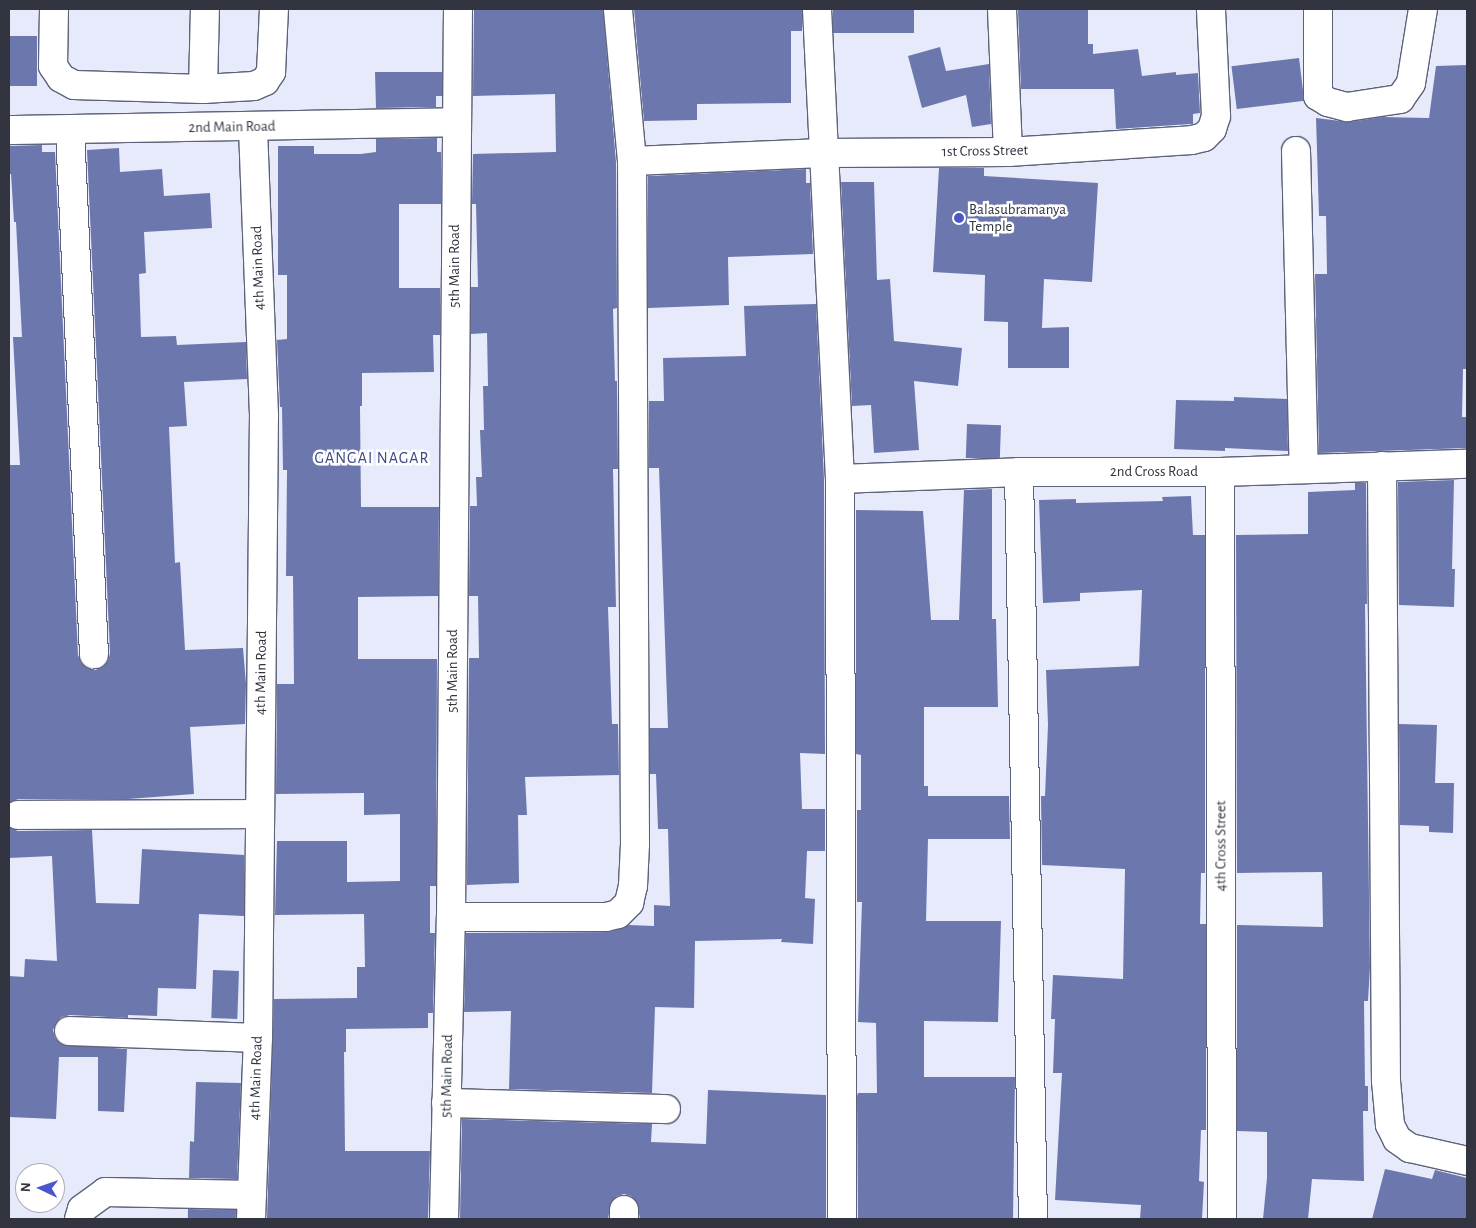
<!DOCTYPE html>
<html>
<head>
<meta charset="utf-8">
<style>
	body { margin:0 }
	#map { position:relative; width:1476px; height:1228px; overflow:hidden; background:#e6eafb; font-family:"Alegreya Sans",sans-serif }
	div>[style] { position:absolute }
	.building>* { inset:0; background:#6c78ad; transform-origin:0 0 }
	.roads { filter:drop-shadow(1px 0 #5c627a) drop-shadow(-1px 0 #5c627a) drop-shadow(0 1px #5c627a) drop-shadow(0 -1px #5c627a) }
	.minor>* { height:28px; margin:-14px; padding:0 14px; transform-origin:14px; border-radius:14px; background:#fff }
	.dots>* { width:14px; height:14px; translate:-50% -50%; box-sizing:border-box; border:2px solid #fff; border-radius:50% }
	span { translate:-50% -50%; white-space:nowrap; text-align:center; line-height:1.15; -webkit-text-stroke:5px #fff; paint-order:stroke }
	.street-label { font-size:15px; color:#323540 }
	.poi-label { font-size:15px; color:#323540 }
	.left { translate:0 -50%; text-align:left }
	.neighbourhood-label { font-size:16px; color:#3d4884; letter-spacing:1px }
	.frame { position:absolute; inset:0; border:10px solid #323540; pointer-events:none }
	.north { position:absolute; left:15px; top:1163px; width:50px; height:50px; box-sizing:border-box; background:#fff; border:1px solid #adaeb3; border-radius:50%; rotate:273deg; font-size:14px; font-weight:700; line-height:20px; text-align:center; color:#323540 }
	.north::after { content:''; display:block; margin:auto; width:18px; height:22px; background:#4a57cc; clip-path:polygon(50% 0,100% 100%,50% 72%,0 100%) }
</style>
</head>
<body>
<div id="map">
	<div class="building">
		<i style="clip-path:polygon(474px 9px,603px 9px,616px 162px,617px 308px,613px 309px,615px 381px,617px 381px,618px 469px,613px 469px,616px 607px,608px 607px,612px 724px,618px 724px,619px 775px,525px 777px,527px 815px,518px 815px,519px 883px,467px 885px,469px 658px,479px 658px,478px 596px,469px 596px,470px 506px,477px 506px,476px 477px,482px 477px,480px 430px,484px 430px,483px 386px,488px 386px,487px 333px,471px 334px,471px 287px,478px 287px,476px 204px,472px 204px,473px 154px,556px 152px,555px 94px,473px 96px)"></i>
		<i style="clip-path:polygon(634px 9px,802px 9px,802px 31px,791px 31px,791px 103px,697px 104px,697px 120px,644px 121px)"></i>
		<i style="left:833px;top:9px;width:81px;height:24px"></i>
		<i style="clip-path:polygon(1018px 9px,1088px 9px,1088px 44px,1093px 44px,1093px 54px,1138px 49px,1142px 76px,1176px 72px,1176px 75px,1198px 73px,1200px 113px,1193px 114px,1193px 124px,1190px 124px,1116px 129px,1114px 89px,1021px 89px)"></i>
		<i style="left:9px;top:36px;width:28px;height:50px"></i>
		<i style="clip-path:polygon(940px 47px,946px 71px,989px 64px,991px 124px,972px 127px,966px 95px,922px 108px,908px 56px)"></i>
		<i style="left:1299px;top:58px;width:43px;height:68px;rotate:83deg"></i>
		<i style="clip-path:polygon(1467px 65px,1467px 369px,1463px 369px,1462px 417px,1467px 417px,1467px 448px,1319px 453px,1315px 274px,1327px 274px,1326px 216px,1319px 216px,1316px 118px,1349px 122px,1382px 117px,1429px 118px,1436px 66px)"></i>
		<i style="clip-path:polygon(375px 72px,442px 72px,442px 96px,436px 96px,436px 107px,376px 108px)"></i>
		<i style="clip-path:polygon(437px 138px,437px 152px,441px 152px,441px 204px,399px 204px,399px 288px,440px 288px,440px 335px,433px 335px,434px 372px,362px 373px,362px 406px,360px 406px,361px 507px,439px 507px,438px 596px,358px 597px,358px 659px,437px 659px,436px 886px,430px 886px,430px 933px,435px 933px,433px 1013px,428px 1013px,428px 1028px,346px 1029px,346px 1052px,344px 1052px,345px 1151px,430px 1151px,428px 1219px,267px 1219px,274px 999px,357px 998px,357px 967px,365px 967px,364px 914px,275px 915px,277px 841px,347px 841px,347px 882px,400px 881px,400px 814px,364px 815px,364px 793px,276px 794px,277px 684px,294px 684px,293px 576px,286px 576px,287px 470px,283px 470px,282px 407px,280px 407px,277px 340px,287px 339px,287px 275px,278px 275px,278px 146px,314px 146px,314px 154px,361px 154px,376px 152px,376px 139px)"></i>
		<i style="clip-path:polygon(42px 145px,42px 152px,55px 152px,78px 655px,81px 663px,87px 668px,95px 670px,103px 667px,108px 661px,110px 653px,87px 150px,119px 148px,120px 172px,162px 169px,164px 196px,210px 193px,212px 228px,144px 232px,146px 273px,139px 274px,141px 337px,176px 336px,177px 345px,246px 342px,247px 379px,184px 382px,187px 426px,169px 427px,175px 563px,180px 562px,185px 650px,243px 648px,246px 684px,245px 724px,190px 727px,194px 794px,128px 799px,18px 799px,9px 803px,9px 465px,20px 465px,13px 337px,22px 337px,16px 222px,14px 222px,11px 174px,9px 174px,9px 146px)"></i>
		<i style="clip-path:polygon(939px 168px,984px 168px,984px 176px,1098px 183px,1092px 282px,1044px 279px,1042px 328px,1069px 327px,1069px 368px,1008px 368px,1008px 322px,984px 321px,985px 275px,933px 272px)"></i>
		<i style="clip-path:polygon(806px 169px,806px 183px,810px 183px,813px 254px,728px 257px,729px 305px,648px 308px,648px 176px)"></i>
		<i style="clip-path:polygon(841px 182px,874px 182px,877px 280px,890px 279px,894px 341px,962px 348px,958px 386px,914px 381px,919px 450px,874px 453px,871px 405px,852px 406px)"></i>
		<i style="clip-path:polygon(816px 304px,824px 479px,825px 754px,800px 753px,802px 809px,825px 809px,825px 851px,807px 851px,805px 898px,815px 899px,813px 944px,781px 942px,782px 939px,695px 941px,694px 1008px,655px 1007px,652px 1093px,509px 1089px,511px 1011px,464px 1012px,466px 933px,610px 932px,629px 925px,654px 926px,654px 905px,670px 906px,668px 829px,658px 829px,656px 774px,650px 774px,650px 728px,668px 728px,659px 468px,649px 468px,649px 401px,664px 401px,663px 358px,746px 356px,744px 306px)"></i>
		<i style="clip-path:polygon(1234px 397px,1287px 399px,1288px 451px,1225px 448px,1225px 451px,1174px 449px,1176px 400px,1234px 401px)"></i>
		<i style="left:967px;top:424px;width:34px;height:34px;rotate:2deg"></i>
		<i style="clip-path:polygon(1454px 480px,1452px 569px,1455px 569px,1454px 607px,1399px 605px,1398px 482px)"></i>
		<i style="clip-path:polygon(1355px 483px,1366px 483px,1367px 604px,1365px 604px,1370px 967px,1368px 1001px,1364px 1001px,1365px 1086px,1368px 1086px,1368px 1111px,1363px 1111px,1364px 1181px,1312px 1179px,1308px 1219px,1263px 1219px,1267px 1178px,1267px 1132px,1237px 1131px,1237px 925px,1323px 927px,1322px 872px,1237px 873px,1236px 535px,1308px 534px,1308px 492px,1355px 490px)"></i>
		<i style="clip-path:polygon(992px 489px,992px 619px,996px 619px,998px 707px,924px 707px,924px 786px,928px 786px,928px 796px,1009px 796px,1010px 839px,928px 839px,926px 921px,1001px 921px,998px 1022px,924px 1021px,924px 1077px,1015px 1077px,1013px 1219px,858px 1219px,857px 1096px,858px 1093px,877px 1093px,876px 1023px,858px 1022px,862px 902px,857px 902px,857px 810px,861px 810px,861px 755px,856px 754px,856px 510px,923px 511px,931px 620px,959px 620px,964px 490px)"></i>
		<i style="clip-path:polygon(1191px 496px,1193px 535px,1205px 535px,1205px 873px,1201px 873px,1200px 924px,1206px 924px,1206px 1130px,1201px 1130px,1199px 1181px,1204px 1182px,1202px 1219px,1140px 1219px,1141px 1205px,1055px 1200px,1062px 1073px,1053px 1073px,1055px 1019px,1051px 1019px,1053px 975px,1123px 979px,1125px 869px,1042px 865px,1041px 796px,1045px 796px,1048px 725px,1046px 670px,1139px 666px,1142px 590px,1080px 593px,1080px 601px,1043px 603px,1039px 500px,1076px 499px,1076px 503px,1163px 501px,1162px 497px)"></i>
		<i style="clip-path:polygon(1399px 724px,1437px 725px,1435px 783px,1454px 783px,1453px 833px,1429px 832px,1429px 826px,1400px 825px)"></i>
		<i style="clip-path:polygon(9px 827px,18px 831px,92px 830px,96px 903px,139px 904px,142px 849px,244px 855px,244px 916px,199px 914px,196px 989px,158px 988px,157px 1016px,128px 1015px,128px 1018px,70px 1015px,61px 1017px,56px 1023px,53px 1030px,55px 1038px,61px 1044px,127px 1049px,124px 1112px,98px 1111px,98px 1057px,59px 1057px,56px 1119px,9px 1117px,9px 976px,24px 977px,25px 959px,57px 961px,52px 856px,9px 858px)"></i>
		<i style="left:213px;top:970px;width:26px;height:48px;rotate:2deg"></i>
		<i style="clip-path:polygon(196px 1082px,241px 1083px,237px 1179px,189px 1178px,190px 1141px,194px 1142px)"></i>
		<i style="clip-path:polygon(708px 1090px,826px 1095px,826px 1219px,640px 1219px,637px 1202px,631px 1196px,624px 1194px,617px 1196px,611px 1202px,608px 1219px,460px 1219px,462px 1119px,652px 1124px,651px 1142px,706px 1144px)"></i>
		<i style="clip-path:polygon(1385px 1169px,1432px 1179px,1435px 1170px,1467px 1178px,1467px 1219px,1372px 1219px)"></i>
		<i style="left:188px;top:1209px;width:48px;height:10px;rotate:1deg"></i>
	</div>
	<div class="roads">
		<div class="minor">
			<i style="left:54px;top:9px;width:57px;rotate:91deg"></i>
			<i style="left:53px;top:66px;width:14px;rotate:56deg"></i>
			<i style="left:61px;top:78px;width:15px;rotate:28deg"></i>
			<i style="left:74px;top:85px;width:129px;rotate:1.8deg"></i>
			<i style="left:203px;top:89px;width:51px;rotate:-3.4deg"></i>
			<i style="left:254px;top:86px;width:12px;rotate:-24deg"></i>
			<i style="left:265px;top:81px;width:11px;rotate:-56deg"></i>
			<i style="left:271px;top:72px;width:63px;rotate:-87.3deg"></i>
			<i style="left:817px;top:9px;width:471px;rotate:87.2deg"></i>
			<i style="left:840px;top:479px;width:740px;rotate:89.85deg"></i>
			<i style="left:1002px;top:9px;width:143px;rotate:87.6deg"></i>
			<i style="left:1318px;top:9px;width:87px;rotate:90deg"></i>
			<i style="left:1318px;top:96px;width:12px;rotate:31deg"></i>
			<i style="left:1328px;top:102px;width:20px;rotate:15deg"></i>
			<i style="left:1347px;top:107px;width:54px;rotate:-8.6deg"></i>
			<i style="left:1400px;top:99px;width:19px;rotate:-55deg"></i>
			<i style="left:1411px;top:83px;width:75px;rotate:-80.8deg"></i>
			<i style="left:203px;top:89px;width:80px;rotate:-88.6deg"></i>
			<i style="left:9px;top:130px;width:447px;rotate:-1deg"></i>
			<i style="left:70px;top:130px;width:525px;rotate:87.38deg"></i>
			<i style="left:1296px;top:151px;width:317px;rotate:88.6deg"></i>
			<i style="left:632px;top:161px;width:191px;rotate:-2.4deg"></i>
			<i style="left:823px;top:153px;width:185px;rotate:-0.3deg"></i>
			<i style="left:1008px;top:152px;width:184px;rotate:-3.7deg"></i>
			<i style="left:1192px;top:140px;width:12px;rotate:-14deg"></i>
			<i style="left:1204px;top:137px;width:11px;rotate:-45deg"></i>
			<i style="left:1212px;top:129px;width:14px;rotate:-73deg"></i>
			<i style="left:1216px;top:116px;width:107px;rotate:-92.7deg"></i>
			<i style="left:1382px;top:466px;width:615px;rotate:89.63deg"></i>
			<i style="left:1386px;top:1081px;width:44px;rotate:84.8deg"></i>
			<i style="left:1390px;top:1125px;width:16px;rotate:63deg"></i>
			<i style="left:1397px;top:1139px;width:16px;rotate:35deg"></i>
			<i style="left:1410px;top:1148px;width:58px;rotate:12.8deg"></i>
			<i style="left:1019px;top:472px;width:747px;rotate:88.93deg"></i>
			<i style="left:1220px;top:472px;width:747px;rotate:89.85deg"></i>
			<i style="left:840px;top:479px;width:179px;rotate:-2.2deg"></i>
			<i style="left:1019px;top:472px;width:201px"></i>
			<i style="left:1220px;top:472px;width:247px;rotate:-1.9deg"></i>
			<i style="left:18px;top:815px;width:242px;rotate:-0.2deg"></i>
			<i style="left:451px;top:917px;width:155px"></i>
			<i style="left:606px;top:917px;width:12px;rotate:-14deg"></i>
			<i style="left:618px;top:914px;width:16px;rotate:-45deg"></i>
			<i style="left:629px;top:903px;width:17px;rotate:-77deg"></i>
			<i style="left:633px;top:886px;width:42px;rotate:-87.3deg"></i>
			<i style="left:635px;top:844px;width:683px;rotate:-90.25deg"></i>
			<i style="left:632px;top:161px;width:153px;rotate:-95.3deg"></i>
			<i style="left:69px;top:1031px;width:189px;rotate:2.1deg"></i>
			<i style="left:446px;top:1103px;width:220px;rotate:1.6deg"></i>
			<i style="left:79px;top:1219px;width:10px;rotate:-73deg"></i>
			<i style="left:82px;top:1209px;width:29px;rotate:-36deg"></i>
			<i style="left:105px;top:1192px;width:147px;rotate:1.2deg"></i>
			<i style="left:251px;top:1219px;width:181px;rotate:-87.8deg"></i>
			<i style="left:258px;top:1038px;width:623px;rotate:-89.45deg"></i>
			<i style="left:264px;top:415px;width:288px;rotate:-92.2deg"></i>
			<i style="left:444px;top:1219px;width:302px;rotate:-88.7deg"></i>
			<i style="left:451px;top:917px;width:908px;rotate:-89.56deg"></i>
			<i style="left:624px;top:1219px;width:9px;rotate:-90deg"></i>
		</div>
	</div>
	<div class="dots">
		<i style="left:959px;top:218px;background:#4a57cc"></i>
	</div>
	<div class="street-label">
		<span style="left:232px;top:127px;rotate:-1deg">2nd Main Road</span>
		<span style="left:985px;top:151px;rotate:-1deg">1st Cross Street</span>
		<span style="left:455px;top:266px;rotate:-90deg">5th Main Road</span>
		<span style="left:258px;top:268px;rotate:-92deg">4th Main Road</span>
		<span style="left:1154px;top:472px">2nd Cross Road</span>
		<span style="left:453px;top:671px;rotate:-90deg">5th Main Road</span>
		<span style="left:261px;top:673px;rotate:-89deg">4th Main Road</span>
		<span style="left:1221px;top:846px;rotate:-90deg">4th Cross Street</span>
		<span style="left:447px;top:1076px;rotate:-89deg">5th Main Road</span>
		<span style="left:256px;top:1078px;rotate:-88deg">4th Main Road</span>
	</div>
	<div class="poi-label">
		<span class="left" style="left:969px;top:218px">Balasubramanya<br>Temple</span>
	</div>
	<div class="neighbourhood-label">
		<span style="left:372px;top:458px">GANGAI NAGAR</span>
	</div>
	<div class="frame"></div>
	<div class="north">N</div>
</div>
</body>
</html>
